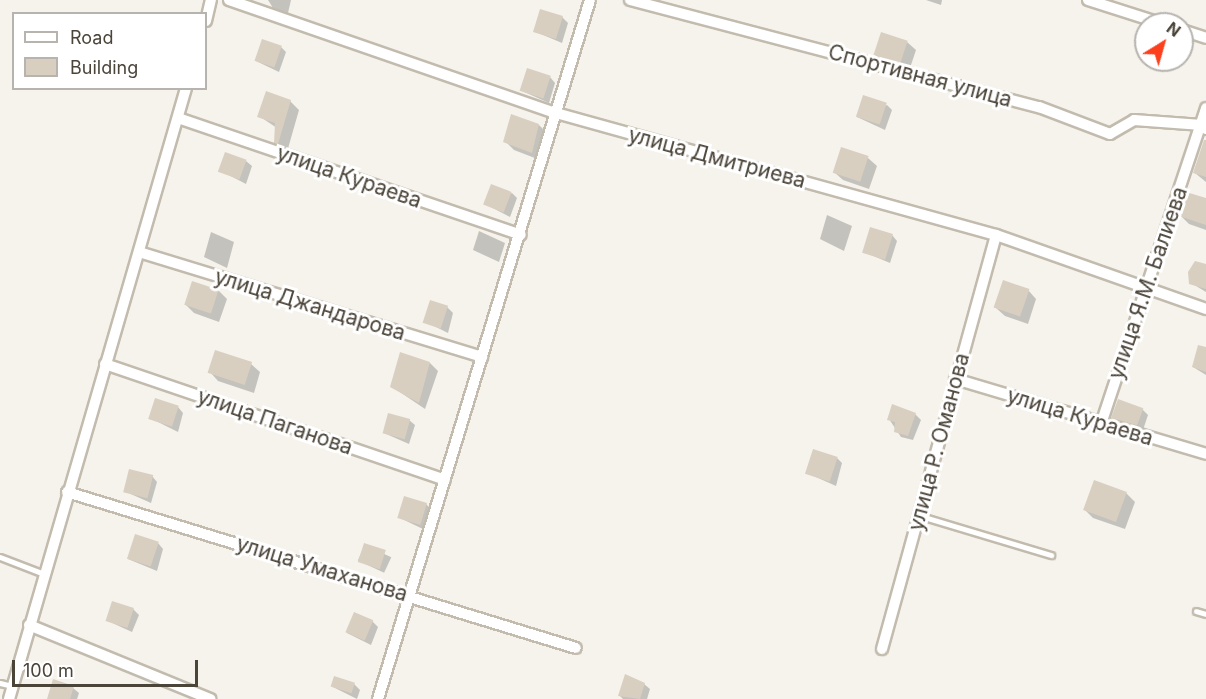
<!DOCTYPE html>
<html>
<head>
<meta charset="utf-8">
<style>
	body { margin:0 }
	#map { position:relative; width:1206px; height:699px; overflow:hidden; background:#f6f3ec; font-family:Inter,sans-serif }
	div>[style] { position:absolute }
	.shadow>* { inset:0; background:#0003; transform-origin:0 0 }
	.building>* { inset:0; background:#d8cfc1; transform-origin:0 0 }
	.roads { filter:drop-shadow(2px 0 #c2bbae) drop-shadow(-2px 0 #c2bbae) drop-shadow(0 2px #c2bbae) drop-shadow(0 -2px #c2bbae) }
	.lane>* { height:5px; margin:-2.5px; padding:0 2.5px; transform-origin:2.5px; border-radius:2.5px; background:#fff }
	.street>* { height:10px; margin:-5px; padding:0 5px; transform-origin:5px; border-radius:5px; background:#fff }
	span { translate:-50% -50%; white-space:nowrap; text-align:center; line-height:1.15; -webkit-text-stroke:6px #fff; paint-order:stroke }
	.street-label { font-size:21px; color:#4b4439 }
	.legend { position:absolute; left:12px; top:12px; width:195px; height:78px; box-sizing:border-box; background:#fff; border:2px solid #b7b4b0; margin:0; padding:8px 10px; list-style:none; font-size:18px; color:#4b4439 }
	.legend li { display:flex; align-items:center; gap:12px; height:30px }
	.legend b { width:30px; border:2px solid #b7b4b0 }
	.north { position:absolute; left:1134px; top:12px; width:60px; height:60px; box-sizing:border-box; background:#fff; border:2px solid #b7b4b0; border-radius:50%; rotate:37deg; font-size:16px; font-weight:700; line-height:24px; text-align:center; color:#4b4439 }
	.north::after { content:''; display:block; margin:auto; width:21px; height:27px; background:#fc3f1d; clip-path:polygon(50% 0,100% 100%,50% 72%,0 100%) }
	.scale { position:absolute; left:12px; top:660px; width:186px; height:27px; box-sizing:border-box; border:3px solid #4b4439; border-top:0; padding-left:8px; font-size:18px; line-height:21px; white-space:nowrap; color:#4b4439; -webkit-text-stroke:4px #fff; paint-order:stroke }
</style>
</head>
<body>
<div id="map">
	<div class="shadow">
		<i style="clip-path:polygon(268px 0,291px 0,288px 13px,273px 8px)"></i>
		<i style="clip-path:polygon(926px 0,942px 0,941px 5px)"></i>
		<i style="clip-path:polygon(562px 17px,568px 23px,562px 43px,536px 32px)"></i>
		<i style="clip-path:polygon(907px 42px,916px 50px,909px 71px,883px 63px,875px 55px)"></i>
		<i style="clip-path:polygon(281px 47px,286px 52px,279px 72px,256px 61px)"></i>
		<i style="clip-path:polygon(550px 77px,555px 83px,549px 103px,520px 90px)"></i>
		<i style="clip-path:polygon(290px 101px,299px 110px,287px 152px,276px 142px,277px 128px,259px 116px)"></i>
		<i style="clip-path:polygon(887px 105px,892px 110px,885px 130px,857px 117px)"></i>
		<i style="clip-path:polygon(539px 125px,547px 133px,540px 160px,514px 150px,505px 141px)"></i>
		<i style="clip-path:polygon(1206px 152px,1206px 182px,1195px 173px)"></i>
		<i style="clip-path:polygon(868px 158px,877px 166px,869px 189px,843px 180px,834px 172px)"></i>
		<i style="clip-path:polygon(246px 161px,252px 166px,246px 184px,221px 171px)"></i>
		<i style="clip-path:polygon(512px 193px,517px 198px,510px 217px,485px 204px)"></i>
		<i style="clip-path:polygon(1206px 200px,1206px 230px,1189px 224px,1180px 215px)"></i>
		<i style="clip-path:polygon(827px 215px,852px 226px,844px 251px,820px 239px)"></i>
		<i style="clip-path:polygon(479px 231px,505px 243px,499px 262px,473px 250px)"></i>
		<i style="clip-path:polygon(211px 232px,234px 242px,227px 268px,204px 257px)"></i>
		<i style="clip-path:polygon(892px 235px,897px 241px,890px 263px,864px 252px)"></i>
		<i style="clip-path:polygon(1206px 265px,1206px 292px,1191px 283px)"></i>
		<i style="clip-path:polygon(1028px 290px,1036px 299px,1028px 324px,1005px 316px,996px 308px)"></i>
		<i style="clip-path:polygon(219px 291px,227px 299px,219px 322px,194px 313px,186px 305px)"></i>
		<i style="clip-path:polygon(447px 307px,453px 313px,448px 333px,426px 322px)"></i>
		<i style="clip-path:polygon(1206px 349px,1206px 375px,1193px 367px)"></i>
		<i style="clip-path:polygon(430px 363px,438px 371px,425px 409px,391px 386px)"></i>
		<i style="clip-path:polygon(251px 364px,260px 372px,254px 393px,218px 381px,210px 372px)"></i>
		<i style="clip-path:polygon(178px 407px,183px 413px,178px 432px,150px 418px)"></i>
		<i style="clip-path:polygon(1142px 409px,1148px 415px,1143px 430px,1114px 418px)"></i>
		<i style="clip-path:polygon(915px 414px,921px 420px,913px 440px,901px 437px,889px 419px)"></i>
		<i style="clip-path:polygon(409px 420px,415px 425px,409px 444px,384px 433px)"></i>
		<i style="clip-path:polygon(837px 458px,842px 463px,836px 486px,807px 473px)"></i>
		<i style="clip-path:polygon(152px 476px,157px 482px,151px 503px,124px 491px)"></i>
		<i style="clip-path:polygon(1126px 493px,1135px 502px,1125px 529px,1093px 518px,1085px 510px)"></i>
		<i style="clip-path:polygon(426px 504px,431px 509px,425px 530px,400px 518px)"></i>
		<i style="clip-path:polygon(158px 543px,163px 549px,157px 571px,128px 559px)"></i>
		<i style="left:365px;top:545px;width:29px;height:17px;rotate:25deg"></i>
		<i style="clip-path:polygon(133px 609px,139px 615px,132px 632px,108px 621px)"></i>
		<i style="clip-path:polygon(372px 621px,378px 627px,371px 645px,347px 633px)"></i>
		<i style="clip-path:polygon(354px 684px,360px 690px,357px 699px,333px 687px)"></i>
		<i style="clip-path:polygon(644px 684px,650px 689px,647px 699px,623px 699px,620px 696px)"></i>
		<i style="clip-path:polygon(73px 688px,79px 693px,77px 699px,48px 699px)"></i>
	</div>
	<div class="building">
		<i style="left:540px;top:9px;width:24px;height:24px;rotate:17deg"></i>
		<i style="left:881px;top:32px;width:28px;height:24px;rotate:18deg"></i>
		<i style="left:262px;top:39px;width:21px;height:23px;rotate:19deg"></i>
		<i style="left:527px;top:68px;width:25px;height:24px;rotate:18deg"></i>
		<i style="clip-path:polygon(266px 91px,291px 100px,278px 144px,274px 143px,275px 123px,257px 117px)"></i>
		<i style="left:863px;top:95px;width:25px;height:23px;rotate:18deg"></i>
		<i style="clip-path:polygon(511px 114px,539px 124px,532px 153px,503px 142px)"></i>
		<i style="clip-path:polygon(1204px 140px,1206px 140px,1206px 177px,1193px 173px)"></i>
		<i style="left:841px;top:147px;width:29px;height:27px;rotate:18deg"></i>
		<i style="left:225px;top:152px;width:23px;height:21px;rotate:20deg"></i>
		<i style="left:491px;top:184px;width:22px;height:22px;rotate:21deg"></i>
		<i style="clip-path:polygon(1186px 192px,1206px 198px,1206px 225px,1179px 216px)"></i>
		<i style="left:870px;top:227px;width:24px;height:27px;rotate:17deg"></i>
		<i style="clip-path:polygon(1195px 261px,1206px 264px,1206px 289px,1189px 284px,1188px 272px)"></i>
		<i style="left:1003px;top:280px;width:28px;height:29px;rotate:19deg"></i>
		<i style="left:192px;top:281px;width:28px;height:25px;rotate:18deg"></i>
		<i style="left:430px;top:300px;width:19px;height:24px;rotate:18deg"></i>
		<i style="clip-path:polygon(1198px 345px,1206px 347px,1206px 372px,1192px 367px)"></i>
		<i style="left:215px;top:350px;width:39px;height:24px;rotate:18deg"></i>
		<i style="clip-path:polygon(400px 352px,430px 362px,419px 403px,390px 387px)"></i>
		<i style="left:155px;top:398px;width:25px;height:22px;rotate:18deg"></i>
		<i style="left:1118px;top:399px;width:27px;height:20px;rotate:20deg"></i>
		<i style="clip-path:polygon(892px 404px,916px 413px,908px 436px,894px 432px,895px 422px,887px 420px)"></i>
		<i style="left:388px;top:413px;width:23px;height:21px;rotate:15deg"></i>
		<i style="left:813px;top:449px;width:26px;height:26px;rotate:18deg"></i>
		<i style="left:129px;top:469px;width:25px;height:24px;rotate:14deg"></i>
		<i style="left:1094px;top:480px;width:35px;height:32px;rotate:20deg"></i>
		<i style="left:404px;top:496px;width:24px;height:23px;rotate:17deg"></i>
		<i style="left:135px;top:534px;width:25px;height:26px;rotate:18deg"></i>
		<i style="left:364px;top:543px;width:23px;height:20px;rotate:18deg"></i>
		<i style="left:112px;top:601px;width:23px;height:21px;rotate:18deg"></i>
		<i style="left:354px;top:612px;width:21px;height:22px;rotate:23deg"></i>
		<i style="clip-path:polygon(625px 674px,645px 683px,640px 699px,618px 696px)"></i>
		<i style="left:334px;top:676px;width:22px;height:11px;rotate:18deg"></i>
		<i style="clip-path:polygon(53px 679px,74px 686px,70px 699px,47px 699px)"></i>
	</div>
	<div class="roads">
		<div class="lane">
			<i style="left:921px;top:516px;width:136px;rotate:16.7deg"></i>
			<i style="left:0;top:557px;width:47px;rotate:21.1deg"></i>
			<i style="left:1196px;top:611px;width:10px;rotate:17deg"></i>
			<i style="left:0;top:683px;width:12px;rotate:14deg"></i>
		</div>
		<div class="street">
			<i style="left:229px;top:0;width:346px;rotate:19.1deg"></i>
			<i style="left:556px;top:113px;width:457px;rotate:15.5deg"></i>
			<i style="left:996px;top:235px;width:223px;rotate:19.4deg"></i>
			<i style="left:630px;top:0;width:423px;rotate:14.7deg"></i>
			<i style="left:1039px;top:107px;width:76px;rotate:20.8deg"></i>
			<i style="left:1110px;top:134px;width:28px;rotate:-30deg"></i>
			<i style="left:1134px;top:120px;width:68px;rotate:4.2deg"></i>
			<i style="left:1202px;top:125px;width:6px;rotate:45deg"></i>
			<i style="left:1088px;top:0;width:79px;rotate:17.7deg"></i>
			<i style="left:206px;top:21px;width:22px;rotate:-77deg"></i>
			<i style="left:1182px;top:30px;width:25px;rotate:18deg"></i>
			<i style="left:178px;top:118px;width:362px;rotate:18.8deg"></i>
			<i style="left:139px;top:252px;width:359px;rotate:17deg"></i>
			<i style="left:105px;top:364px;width:359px;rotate:18.8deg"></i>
			<i style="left:955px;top:379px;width:262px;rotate:16.6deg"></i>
			<i style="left:1101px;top:424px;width:333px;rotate:-71.6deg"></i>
			<i style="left:67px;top:492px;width:532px;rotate:17.04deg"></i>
			<i style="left:29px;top:625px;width:196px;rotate:22.2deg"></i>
			<i style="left:882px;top:649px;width:429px;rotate:-74.6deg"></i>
			<i style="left:9px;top:699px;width:636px;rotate:-73.84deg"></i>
			<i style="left:378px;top:699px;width:730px;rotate:-73.13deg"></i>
		</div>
	</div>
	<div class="street-label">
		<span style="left:920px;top:76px;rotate:15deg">Спортивная улица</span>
		<span style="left:717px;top:158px;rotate:15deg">улица Дмитриева</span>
		<span style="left:349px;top:177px;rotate:19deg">улица Кураева</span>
		<span style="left:1148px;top:283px;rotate:-71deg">улица Я.М. Балиева</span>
		<span style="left:310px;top:305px;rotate:17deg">улица Джандарова</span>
		<span style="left:1080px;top:417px;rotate:17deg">улица Кураева</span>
		<span style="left:275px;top:422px;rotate:19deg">улица Паганова</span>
		<span style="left:939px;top:442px;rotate:-75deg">улица Р. Оманова</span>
		<span style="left:322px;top:569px;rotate:17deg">улица Умаханова</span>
	</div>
	<ul class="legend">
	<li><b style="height:8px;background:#fff"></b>Road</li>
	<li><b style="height:16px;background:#d8cfc1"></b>Building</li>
	</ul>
	<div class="north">N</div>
	<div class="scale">100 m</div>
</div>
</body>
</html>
